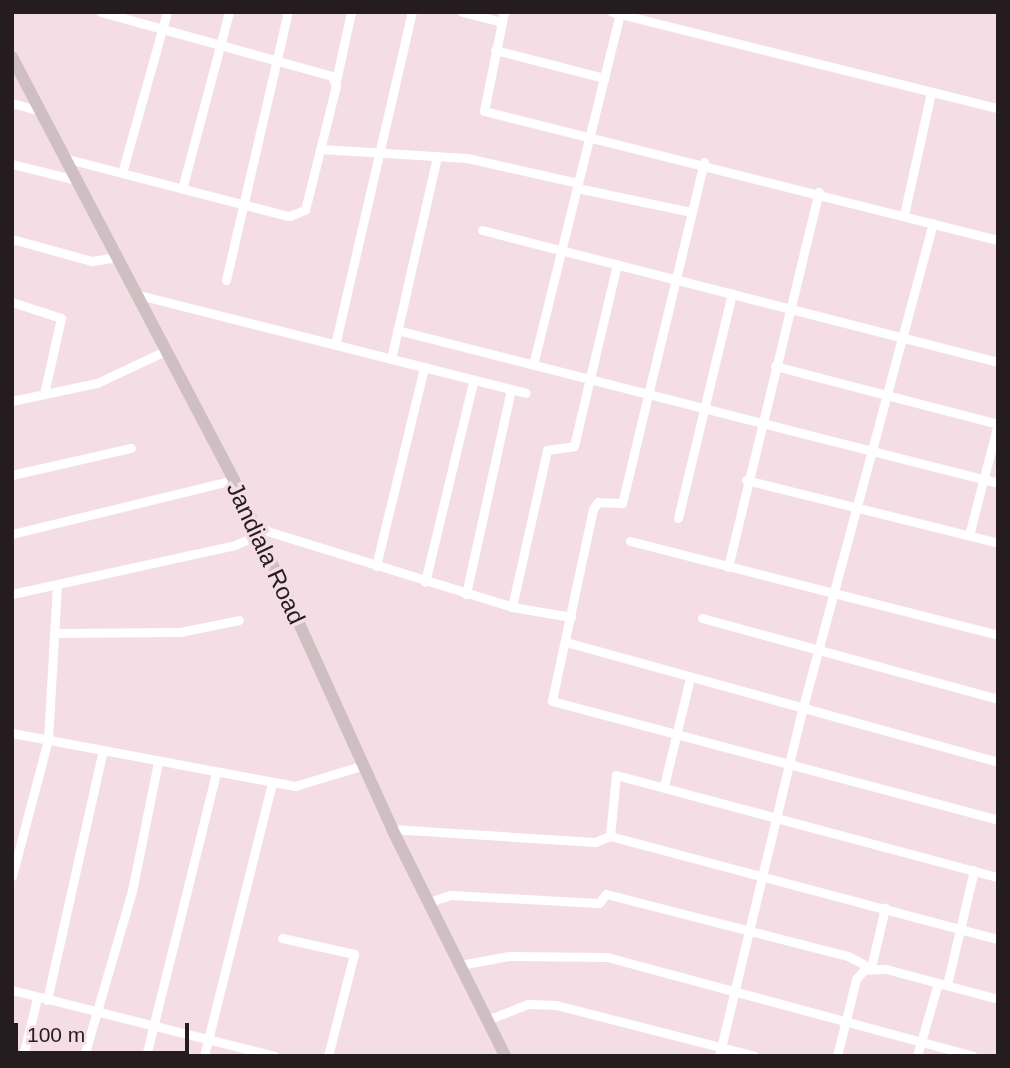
<!DOCTYPE html>
<html>
<head>
<meta charset="utf-8">
<style>
	body { margin:0 }
	#map { position:relative; width:1010px; height:1068px; overflow:hidden; background:#f4dde4; font-family:Arial,sans-serif }
	div>[style] { position:absolute }
	.street>* { height:9px; margin:-4.5px; padding:0 4.5px; transform-origin:4.5px; border-radius:4.5px; background:#fff }
	.secondary>* { height:12px; margin:-6px; padding:0 6px; transform-origin:6px; border-radius:6px; background:#cfbfc3 }
	span { translate:-50% -50%; white-space:nowrap; text-align:center; line-height:1.15; -webkit-text-stroke:7px #f4dde4; paint-order:stroke }
	.street-label { font-size:24px; color:#241c1e }
	.frame { position:absolute; inset:0; border:14px solid #241c1e; pointer-events:none }
	.scale { position:absolute; left:14px; top:1023px; width:175px; height:32px; box-sizing:border-box; border:4px solid #241c1e; border-top:0; padding-left:9px; font-size:21px; line-height:24px; white-space:nowrap; color:#241c1e; -webkit-text-stroke:5px #f4dde4; paint-order:stroke }
</style>
</head>
<body>
<div id="map">
	<div class="street">
		<i style="left:462px;top:12px;width:41px;rotate:14deg"></i>
		<i style="left:504px;top:12px;width:101px;rotate:101.4deg"></i>
		<i style="left:484px;top:111px;width:530px;rotate:14.09deg"></i>
		<i style="left:612px;top:12px;width:398px;rotate:14deg"></i>
		<i style="left:495px;top:50px;width:113px;rotate:14.4deg"></i>
		<i style="left:336px;top:81px;width:71px;rotate:-77.7deg"></i>
		<i style="left:12px;top:103px;width:29px;rotate:16deg"></i>
		<i style="left:320px;top:149px;width:147px;rotate:3.5deg"></i>
		<i style="left:467px;top:158px;width:114px;rotate:12.7deg"></i>
		<i style="left:64px;top:158px;width:232px;rotate:14.5deg"></i>
		<i style="left:289px;top:216px;width:17px;rotate:-21deg"></i>
		<i style="left:305px;top:210px;width:128px;rotate:-76deg"></i>
		<i style="left:336px;top:86px;width:11px;rotate:-112deg"></i>
		<i style="left:332px;top:76px;width:240px;rotate:-164.5deg"></i>
		<i style="left:704px;top:162px;width:351px;rotate:103.5deg"></i>
		<i style="left:622px;top:503px;width:24px;rotate:-178deg"></i>
		<i style="left:598px;top:502px;width:9px;rotate:126deg"></i>
		<i style="left:593px;top:509px;width:196px;rotate:102.1deg"></i>
		<i style="left:552px;top:701px;width:462px;rotate:14.9deg"></i>
		<i style="left:12px;top:164px;width:66px;rotate:14deg"></i>
		<i style="left:122px;top:173px;width:167px;rotate:-74.4deg"></i>
		<i style="left:577px;top:188px;width:116px;rotate:11.9deg"></i>
		<i style="left:182px;top:189px;width:183px;rotate:-75.1deg"></i>
		<i style="left:904px;top:215px;width:126px;rotate:-77.6deg"></i>
		<i style="left:482px;top:230px;width:533px;rotate:14.35deg"></i>
		<i style="left:12px;top:239px;width:83px;rotate:15.4deg"></i>
		<i style="left:92px;top:261px;width:24px;rotate:-9deg"></i>
		<i style="left:226px;top:280px;width:275px;rotate:-77deg"></i>
		<i style="left:135px;top:294px;width:403px;rotate:14.2deg"></i>
		<i style="left:12px;top:302px;width:52px;rotate:18.1deg"></i>
		<i style="left:61px;top:318px;width:78px;rotate:102.6deg"></i>
		<i style="left:397px;top:330px;width:620px;rotate:14.28deg"></i>
		<i style="left:335px;top:345px;width:342px;rotate:-77deg"></i>
		<i style="left:391px;top:359px;width:208px;rotate:-77.2deg"></i>
		<i style="left:533px;top:365px;width:362px;rotate:-76.1deg"></i>
		<i style="left:775px;top:366px;width:230px;rotate:14.6deg"></i>
		<i style="left:12px;top:401px;width:87px;rotate:-12deg"></i>
		<i style="left:97px;top:383px;width:75px;rotate:-25.2deg"></i>
		<i style="left:12px;top:475px;width:122px;rotate:-12.8deg"></i>
		<i style="left:746px;top:480px;width:260px;rotate:14deg"></i>
		<i style="left:678px;top:518px;width:231px;rotate:-76.5deg"></i>
		<i style="left:12px;top:534px;width:228px;rotate:-13.7deg"></i>
		<i style="left:969px;top:535px;width:115px;rotate:-75.4deg"></i>
		<i style="left:630px;top:541px;width:380px;rotate:14.3deg"></i>
		<i style="left:376px;top:566px;width:205px;rotate:-76.4deg"></i>
		<i style="left:728px;top:567px;width:386px;rotate:-76.4deg"></i>
		<i style="left:425px;top:582px;width:206px;rotate:-76.5deg"></i>
		<i style="left:12px;top:594px;width:228px;rotate:-12.4deg"></i>
		<i style="left:235px;top:545px;width:35px;rotate:-24deg"></i>
		<i style="left:267px;top:531px;width:257px;rotate:17.2deg"></i>
		<i style="left:512px;top:607px;width:60px;rotate:9.6deg"></i>
		<i style="left:466px;top:594px;width:210px;rotate:-77.6deg"></i>
		<i style="left:512px;top:607px;width:161px;rotate:-77.4deg"></i>
		<i style="left:547px;top:450px;width:27px;rotate:-8deg"></i>
		<i style="left:574px;top:446px;width:187px;rotate:-76.7deg"></i>
		<i style="left:702px;top:618px;width:307px;rotate:15.3deg"></i>
		<i style="left:58px;top:633px;width:122px;rotate:-0.5deg"></i>
		<i style="left:180px;top:632px;width:60px;rotate:-11.5deg"></i>
		<i style="left:566px;top:642px;width:448px;rotate:15.5deg"></i>
		<i style="left:12px;top:733px;width:288px;rotate:10.6deg"></i>
		<i style="left:295px;top:786px;width:72px;rotate:-16.9deg"></i>
		<i style="left:664px;top:786px;width:111px;rotate:-76.5deg"></i>
		<i style="left:392px;top:829px;width:203px;rotate:3.7deg"></i>
		<i style="left:595px;top:842px;width:16px;rotate:-22deg"></i>
		<i style="left:610px;top:836px;width:401px;rotate:14.9deg"></i>
		<i style="left:610px;top:836px;width:61px;rotate:-84.4deg"></i>
		<i style="left:616px;top:775px;width:395px;rotate:15deg"></i>
		<i style="left:12px;top:876px;width:141px;rotate:-75.2deg"></i>
		<i style="left:48px;top:740px;width:155px;rotate:-86.7deg"></i>
		<i style="left:429px;top:902px;width:23px;rotate:-18deg"></i>
		<i style="left:451px;top:895px;width:148px;rotate:3.1deg"></i>
		<i style="left:599px;top:903px;width:11px;rotate:-52deg"></i>
		<i style="left:606px;top:894px;width:250px;rotate:14.4deg"></i>
		<i style="left:848px;top:956px;width:26px;rotate:28deg"></i>
		<i style="left:871px;top:968px;width:62px;rotate:-76.9deg"></i>
		<i style="left:282px;top:938px;width:74px;rotate:12.5deg"></i>
		<i style="left:354px;top:954px;width:105px;rotate:104.3deg"></i>
		<i style="left:460px;top:965px;width:50px;rotate:-10.4deg"></i>
		<i style="left:509px;top:956px;width:98px;rotate:0.6deg"></i>
		<i style="left:607px;top:957px;width:379px;rotate:15.1deg"></i>
		<i style="left:947px;top:985px;width:118px;rotate:-76.8deg"></i>
		<i style="left:12px;top:990px;width:271px;rotate:14.1deg"></i>
		<i style="left:47px;top:1000px;width:256px;rotate:-77.4deg"></i>
		<i style="left:487px;top:1020px;width:44px;rotate:-21.3deg"></i>
		<i style="left:528px;top:1004px;width:28px;rotate:2deg"></i>
		<i style="left:556px;top:1005px;width:205px;rotate:14.4deg"></i>
		<i style="left:23px;top:1056px;width:60px;rotate:-76.4deg"></i>
		<i style="left:84px;top:1056px;width:172px;rotate:-73.8deg"></i>
		<i style="left:132px;top:891px;width:132px;rotate:-78.6deg"></i>
		<i style="left:146px;top:1056px;width:291px;rotate:-76.1deg"></i>
		<i style="left:204px;top:1056px;width:281px;rotate:-76deg"></i>
		<i style="left:719px;top:1056px;width:359px;rotate:-76.5deg"></i>
		<i style="left:803px;top:707px;width:501px;rotate:-74.97deg"></i>
		<i style="left:837px;top:1056px;width:79px;rotate:-76.1deg"></i>
		<i style="left:856px;top:979px;width:12px;rotate:-48deg"></i>
		<i style="left:864px;top:970px;width:22px;rotate:-3deg"></i>
		<i style="left:886px;top:969px;width:116px;rotate:15deg"></i>
		<i style="left:917px;top:1056px;width:76px;rotate:-74deg"></i>
	</div>
	<div class="secondary">
		<i style="left:12px;top:57px;width:478px;rotate:62.3deg"></i>
		<i style="left:234px;top:480px;width:383px;rotate:65.6deg"></i>
		<i style="left:392px;top:829px;width:254px;rotate:63.5deg"></i>
	</div>
	<div class="street-label">
		<span style="left:266px;top:553px;rotate:65deg">Jandiala Road</span>
	</div>
	<div class="frame"></div>
	<div class="scale">100 m</div>
</div>
</body>
</html>
